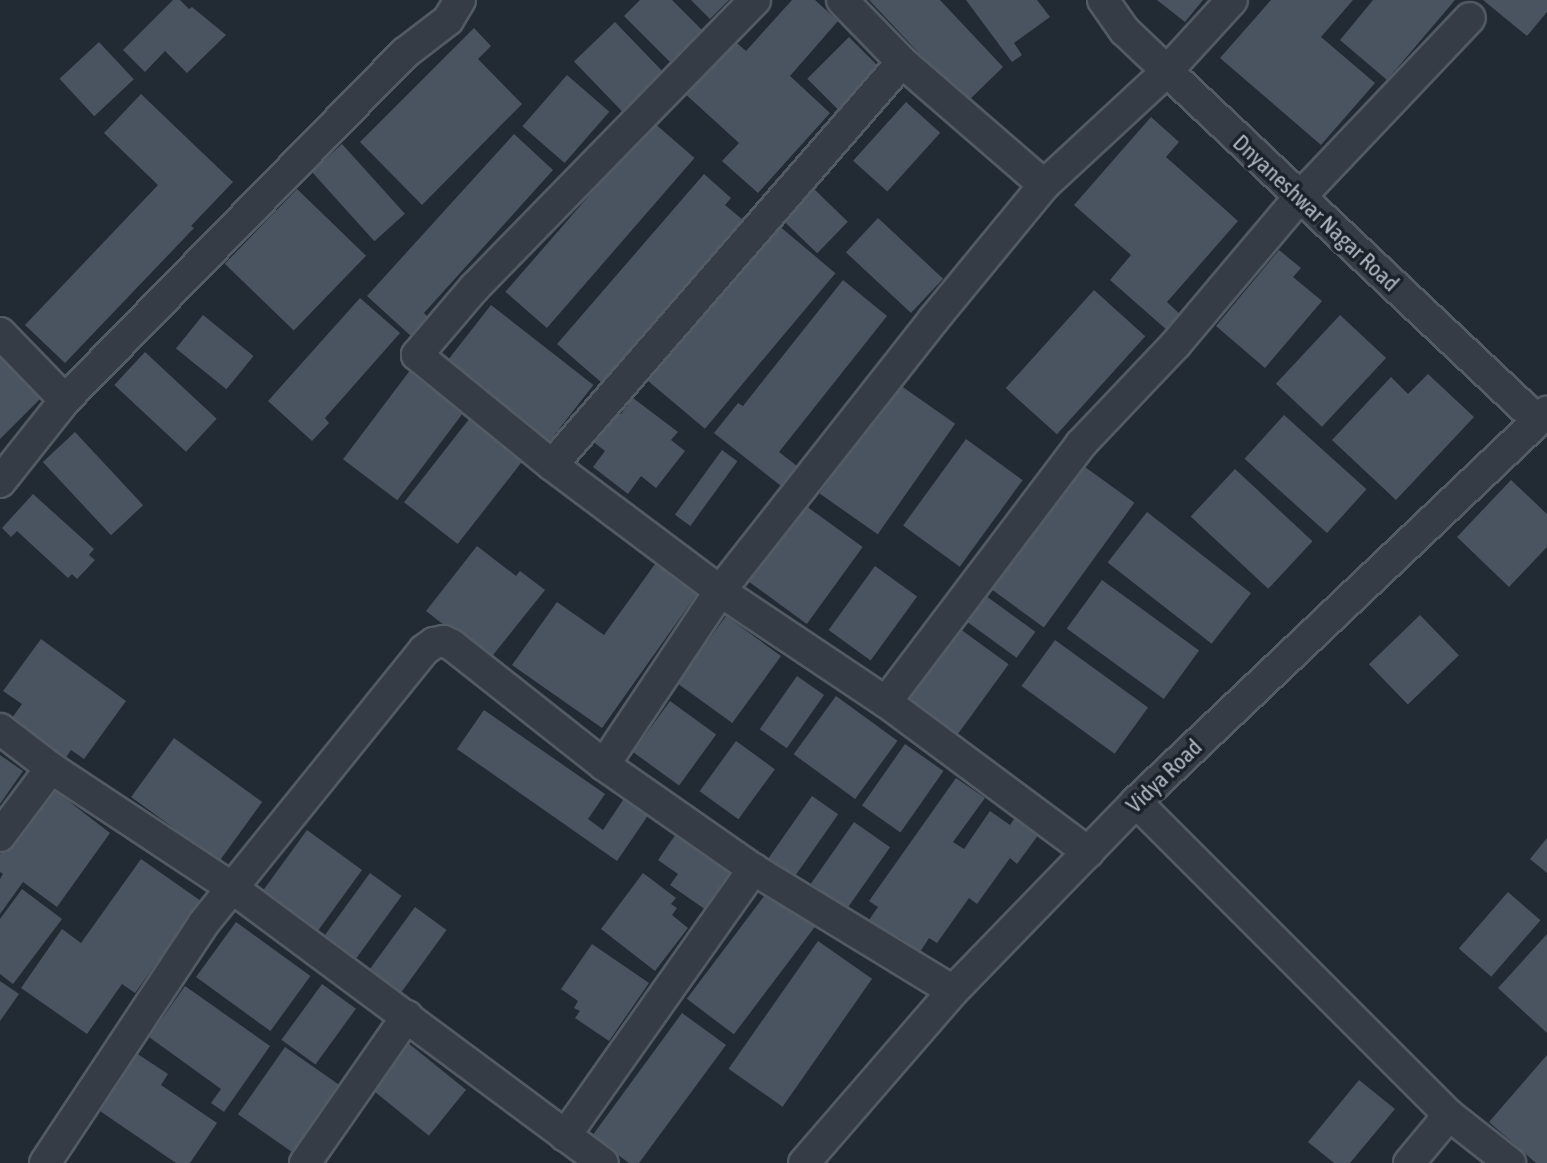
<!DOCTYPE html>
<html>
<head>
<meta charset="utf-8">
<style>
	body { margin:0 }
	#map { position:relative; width:1547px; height:1163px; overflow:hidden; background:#222a34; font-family:"Asap Condensed",sans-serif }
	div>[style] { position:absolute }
	.building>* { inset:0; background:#4a5460; transform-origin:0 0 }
	.roads { filter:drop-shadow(2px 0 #525a63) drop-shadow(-2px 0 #525a63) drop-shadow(0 2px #525a63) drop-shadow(0 -2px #525a63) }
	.minor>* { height:30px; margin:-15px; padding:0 15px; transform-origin:15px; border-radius:15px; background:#353c45 }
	span { translate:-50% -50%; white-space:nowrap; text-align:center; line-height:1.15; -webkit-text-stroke:7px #1b2129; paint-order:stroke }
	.street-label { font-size:23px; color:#afb7c2 }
</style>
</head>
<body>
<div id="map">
	<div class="building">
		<i style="clip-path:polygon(173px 0,180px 0,189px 9px,192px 7px,226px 35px,187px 73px,165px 51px,145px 72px,123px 50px)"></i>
		<i style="clip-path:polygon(640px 0,672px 0,702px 30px,670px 62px,624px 16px)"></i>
		<i style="clip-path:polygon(691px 0,729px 0,710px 19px)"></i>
		<i style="clip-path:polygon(792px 0,815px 0,838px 21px,790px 76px,830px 113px,758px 193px,722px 161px,739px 143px,682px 91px,731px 38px,746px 51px)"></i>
		<i style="clip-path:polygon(869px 0,940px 0,1003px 67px,966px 103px)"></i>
		<i style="clip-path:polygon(966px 0,1037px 0,1050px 17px,1014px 43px,1022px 55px,1012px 62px)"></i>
		<i style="clip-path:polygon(1157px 0,1203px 0,1185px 22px)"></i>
		<i style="clip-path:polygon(1271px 0,1353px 0,1321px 37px,1375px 83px,1321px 145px,1220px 58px)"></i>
		<i style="clip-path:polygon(1373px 0,1455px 0,1387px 80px,1340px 40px)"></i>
		<i style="clip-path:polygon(1483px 0,1547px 0,1547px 12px,1527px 36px)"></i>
		<i style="left:615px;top:22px;width:69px;height:57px;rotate:46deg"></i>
		<i style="clip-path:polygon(474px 28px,491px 46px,478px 59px,522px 104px,422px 205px,360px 142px)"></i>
		<i style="left:849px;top:37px;width:47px;height:59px;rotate:45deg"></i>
		<i style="left:99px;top:42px;width:51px;height:54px;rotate:47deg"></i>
		<i style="left:567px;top:75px;width:56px;height:68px;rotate:41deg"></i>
		<i style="clip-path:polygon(141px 94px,233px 182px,191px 226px,194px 228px,65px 363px,25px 325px,158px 185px,104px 133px)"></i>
		<i style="left:906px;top:102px;width:46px;height:79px;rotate:42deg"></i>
		<i style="clip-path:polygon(1151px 117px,1179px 142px,1166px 157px,1238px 221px,1167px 302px,1181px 315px,1168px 331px,1110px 280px,1131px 255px,1074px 205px)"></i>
		<i style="left:653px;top:122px;width:55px;height:225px;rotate:41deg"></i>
		<i style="clip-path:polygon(514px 134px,553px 170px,424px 313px,429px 318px,412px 337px,367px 296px)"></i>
		<i style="left:342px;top:144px;width:94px;height:41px;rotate:48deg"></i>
		<i style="clip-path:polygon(704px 174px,731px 198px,725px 205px,743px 220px,602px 383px,557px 344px)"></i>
		<i style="left:297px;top:189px;width:96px;height:104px;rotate:44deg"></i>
		<i style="left:814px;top:189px;width:47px;height:44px;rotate:44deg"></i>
		<i style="left:878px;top:218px;width:89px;height:47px;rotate:43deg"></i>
		<i style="left:778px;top:225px;width:75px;height:203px;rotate:40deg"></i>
		<i style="clip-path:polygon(1279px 250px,1301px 268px,1293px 277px,1322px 301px,1265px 368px,1216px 326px)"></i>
		<i style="clip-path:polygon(843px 280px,887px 316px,779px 452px,797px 466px,781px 486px,714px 433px,738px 403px,743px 406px)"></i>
		<i style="left:1094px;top:290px;width:69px;height:132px;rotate:42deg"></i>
		<i style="clip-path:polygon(360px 298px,400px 333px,325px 418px,329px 423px,312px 441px,268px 401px)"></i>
		<i style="left:491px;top:305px;width:130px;height:74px;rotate:38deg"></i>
		<i style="left:203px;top:315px;width:65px;height:43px;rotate:39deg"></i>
		<i style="left:1340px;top:315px;width:63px;height:94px;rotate:43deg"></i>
		<i style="left:145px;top:352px;width:98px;height:45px;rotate:43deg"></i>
		<i style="clip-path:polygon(0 355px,42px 397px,0 439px)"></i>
		<i style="left:411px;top:369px;width:68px;height:113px;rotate:37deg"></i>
		<i style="clip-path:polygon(1428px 374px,1474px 417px,1396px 500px,1332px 440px,1391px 377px,1408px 394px)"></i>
		<i style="left:897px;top:383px;width:71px;height:135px;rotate:35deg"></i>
		<i style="clip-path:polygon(633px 398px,678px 432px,671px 440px,685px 451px,656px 488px,641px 476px,628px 494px,593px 467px,605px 451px,591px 440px,614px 409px,621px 414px)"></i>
		<i style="left:473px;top:414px;width:68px;height:112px;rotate:38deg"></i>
		<i style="left:1284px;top:415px;width:111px;height:59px;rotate:42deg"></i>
		<i style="left:75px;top:432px;width:100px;height:44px;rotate:47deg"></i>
		<i style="left:966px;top:439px;width:70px;height:107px;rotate:36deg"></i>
		<i style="left:722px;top:450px;width:19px;height:80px;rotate:36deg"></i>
		<i style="left:1081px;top:464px;width:66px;height:154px;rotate:36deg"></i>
		<i style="left:1235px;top:469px;width:106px;height:65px;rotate:43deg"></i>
		<i style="clip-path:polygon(1511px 480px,1547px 514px,1547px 547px,1509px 587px,1457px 537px)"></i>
		<i style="clip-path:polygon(33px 494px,94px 549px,89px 555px,95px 560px,77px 579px,72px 574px,68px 578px,17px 531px,11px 537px,2px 528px)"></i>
		<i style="left:802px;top:503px;width:75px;height:95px;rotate:36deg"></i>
		<i style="left:1147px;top:512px;width:132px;height:64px;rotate:38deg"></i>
		<i style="clip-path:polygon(477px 546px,516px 576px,520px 571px,545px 590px,489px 660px,426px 611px)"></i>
		<i style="clip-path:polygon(655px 564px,697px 594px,602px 728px,512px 665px,557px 602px,604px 635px)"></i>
		<i style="left:875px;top:566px;width:52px;height:79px;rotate:36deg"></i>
		<i style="left:1102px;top:580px;width:120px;height:60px;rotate:36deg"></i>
		<i style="left:982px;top:593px;width:66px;height:32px;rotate:36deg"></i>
		<i style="left:1420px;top:615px;width:56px;height:71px;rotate:46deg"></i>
		<i style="left:726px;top:616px;width:68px;height:83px;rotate:36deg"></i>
		<i style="left:956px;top:626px;width:65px;height:89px;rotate:36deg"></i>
		<i style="clip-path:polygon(41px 639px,126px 701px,84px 759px,71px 750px,63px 762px,9px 722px,22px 704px,3px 691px)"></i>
		<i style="left:1055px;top:640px;width:115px;height:57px;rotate:36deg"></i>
		<i style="left:797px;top:676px;width:33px;height:65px;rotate:35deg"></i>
		<i style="left:836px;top:696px;width:76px;height:72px;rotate:36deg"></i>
		<i style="left:670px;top:701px;width:57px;height:63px;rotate:36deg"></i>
		<i style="clip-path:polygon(484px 710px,605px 794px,588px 819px,603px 830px,625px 797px,649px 814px,617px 861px,457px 749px)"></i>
		<i style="left:174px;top:738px;width:109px;height:73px;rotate:36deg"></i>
		<i style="left:736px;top:741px;width:48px;height:62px;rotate:36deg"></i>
		<i style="left:905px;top:744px;width:47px;height:75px;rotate:35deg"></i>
		<i style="clip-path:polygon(0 755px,23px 771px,0 804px)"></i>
		<i style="clip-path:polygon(956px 778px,985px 798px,953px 842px,964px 849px,990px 811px,1010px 825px,1018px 813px,1042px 830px,1017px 864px,1010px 858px,977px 904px,969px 898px,937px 943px,929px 938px,920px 952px,899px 937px,892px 947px,864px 927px,878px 907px,869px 901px)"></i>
		<i style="clip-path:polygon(49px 786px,110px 833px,57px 907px,23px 882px,0 914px,0 879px,3px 874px,0 872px,0 854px)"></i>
		<i style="left:812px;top:796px;width:32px;height:77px;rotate:35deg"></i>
		<i style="left:854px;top:822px;width:44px;height:75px;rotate:35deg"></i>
		<i style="left:307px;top:830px;width:68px;height:75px;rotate:36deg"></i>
		<i style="clip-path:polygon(676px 834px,735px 875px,709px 912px,670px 885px,678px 874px,658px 860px)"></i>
		<i style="clip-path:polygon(1547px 838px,1547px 873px,1530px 859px)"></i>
		<i style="clip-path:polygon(141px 859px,201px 901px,135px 993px,122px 984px,87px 1034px,21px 988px,62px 929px,81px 943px)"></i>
		<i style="left:370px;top:873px;width:39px;height:77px;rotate:36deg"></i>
		<i style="clip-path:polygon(643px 873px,676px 898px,671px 904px,677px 908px,672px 915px,688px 928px,655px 971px,601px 929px)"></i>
		<i style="clip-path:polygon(22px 889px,62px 919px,13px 984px,0 974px,0 919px)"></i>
		<i style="left:768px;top:891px;width:59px;height:135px;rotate:37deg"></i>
		<i style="left:1508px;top:892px;width:43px;height:75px;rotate:41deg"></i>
		<i style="left:415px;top:907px;width:39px;height:77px;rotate:36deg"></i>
		<i style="left:236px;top:922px;width:92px;height:68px;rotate:36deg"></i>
		<i style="clip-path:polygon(1547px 934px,1547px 1033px,1498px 988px)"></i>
		<i style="left:818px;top:941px;width:66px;height:156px;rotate:35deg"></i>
		<i style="clip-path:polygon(592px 944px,649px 983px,609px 1041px,575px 1018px,580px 1011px,574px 1008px,578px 1001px,561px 989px)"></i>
		<i style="clip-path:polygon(0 981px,19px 994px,0 1021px)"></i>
		<i style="left:322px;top:984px;width:42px;height:69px;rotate:36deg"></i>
		<i style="clip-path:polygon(185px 986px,270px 1046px,224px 1112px,211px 1103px,221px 1089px,149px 1037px)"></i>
		<i style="clip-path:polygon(682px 1013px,726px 1045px,639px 1163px,629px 1163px,592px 1136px)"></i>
		<i style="left:407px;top:1042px;width:76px;height:59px;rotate:39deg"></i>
		<i style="left:285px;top:1047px;width:66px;height:82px;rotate:35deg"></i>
		<i style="clip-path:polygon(136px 1053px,168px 1074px,161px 1085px,217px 1123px,190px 1163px,176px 1163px,97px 1109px)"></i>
		<i style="clip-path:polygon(1547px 1055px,1547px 1163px,1536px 1163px,1489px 1122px)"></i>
		<i style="clip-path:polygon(1359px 1080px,1395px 1109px,1350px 1163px,1334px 1163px,1308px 1142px)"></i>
	</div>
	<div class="roads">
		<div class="minor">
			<i style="left:755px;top:0;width:402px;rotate:134.3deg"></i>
			<i style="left:474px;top:288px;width:88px;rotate:130.4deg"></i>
			<i style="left:417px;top:355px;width:174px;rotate:39.2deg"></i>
			<i style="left:552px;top:465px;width:210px;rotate:36.9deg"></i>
			<i style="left:720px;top:591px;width:200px;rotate:33.8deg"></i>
			<i style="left:886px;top:702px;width:252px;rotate:36.6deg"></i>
			<i style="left:842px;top:0;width:86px;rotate:45.9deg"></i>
			<i style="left:902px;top:62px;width:188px;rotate:40.9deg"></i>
			<i style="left:1103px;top:0;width:38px;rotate:55deg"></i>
			<i style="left:1125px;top:31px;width:58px;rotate:43.6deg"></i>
			<i style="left:1167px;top:71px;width:509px;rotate:43.33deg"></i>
			<i style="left:0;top:333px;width:93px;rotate:45.9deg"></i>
			<i style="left:552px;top:465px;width:534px;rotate:-49.03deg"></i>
			<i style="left:0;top:482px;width:105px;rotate:-51.6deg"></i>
			<i style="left:65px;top:400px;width:486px;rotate:-45.6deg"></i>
			<i style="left:405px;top:53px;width:54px;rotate:-37.5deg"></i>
			<i style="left:448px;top:20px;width:23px;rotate:-59deg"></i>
			<i style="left:886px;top:702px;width:323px;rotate:-52.9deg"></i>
			<i style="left:1081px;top:444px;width:137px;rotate:-46.5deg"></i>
			<i style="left:1175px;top:345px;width:192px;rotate:-49.9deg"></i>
			<i style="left:1299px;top:198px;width:248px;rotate:-46.5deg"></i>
			<i style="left:0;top:729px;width:64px;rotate:37.4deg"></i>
			<i style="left:51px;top:768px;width:216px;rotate:33.5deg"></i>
			<i style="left:231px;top:887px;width:463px;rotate:36.6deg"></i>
			<i style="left:604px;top:765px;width:209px;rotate:-56.3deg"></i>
			<i style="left:720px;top:591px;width:346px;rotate:-51.8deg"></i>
			<i style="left:934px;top:319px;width:173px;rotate:-50.6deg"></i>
			<i style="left:1044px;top:185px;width:168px;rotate:-42.8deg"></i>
			<i style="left:1167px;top:71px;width:96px;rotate:-47.5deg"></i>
			<i style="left:1136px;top:802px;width:443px;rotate:45deg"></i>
			<i style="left:0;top:836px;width:85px;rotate:-53.1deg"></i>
			<i style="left:565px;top:1136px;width:327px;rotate:-54.8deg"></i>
			<i style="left:45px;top:1163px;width:287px;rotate:-56.5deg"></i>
			<i style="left:203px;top:924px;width:352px;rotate:-51.1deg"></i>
			<i style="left:424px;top:650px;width:12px;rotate:-35deg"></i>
			<i style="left:434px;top:643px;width:10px;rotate:-11deg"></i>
			<i style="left:444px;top:641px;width:9px;rotate:27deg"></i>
			<i style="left:452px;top:645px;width:194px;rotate:38.3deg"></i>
			<i style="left:604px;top:765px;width:182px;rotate:34.9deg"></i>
			<i style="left:753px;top:869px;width:234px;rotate:31.4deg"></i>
			<i style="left:305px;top:1163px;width:179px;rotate:-55.2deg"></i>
			<i style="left:804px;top:1163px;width:228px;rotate:-49.1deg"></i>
			<i style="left:953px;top:991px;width:263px;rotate:-45.9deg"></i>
			<i style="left:1136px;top:802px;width:567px;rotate:-43.5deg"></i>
			<i style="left:1409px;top:1163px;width:62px;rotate:-50.2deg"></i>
			<i style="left:1449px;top:1115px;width:78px;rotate:38.2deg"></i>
		</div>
	</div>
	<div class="street-label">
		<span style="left:1316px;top:213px;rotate:43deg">Dnyaneshwar Nagar Road</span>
		<span style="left:1164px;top:776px;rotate:-44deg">Vidya Road</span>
	</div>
</div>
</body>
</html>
